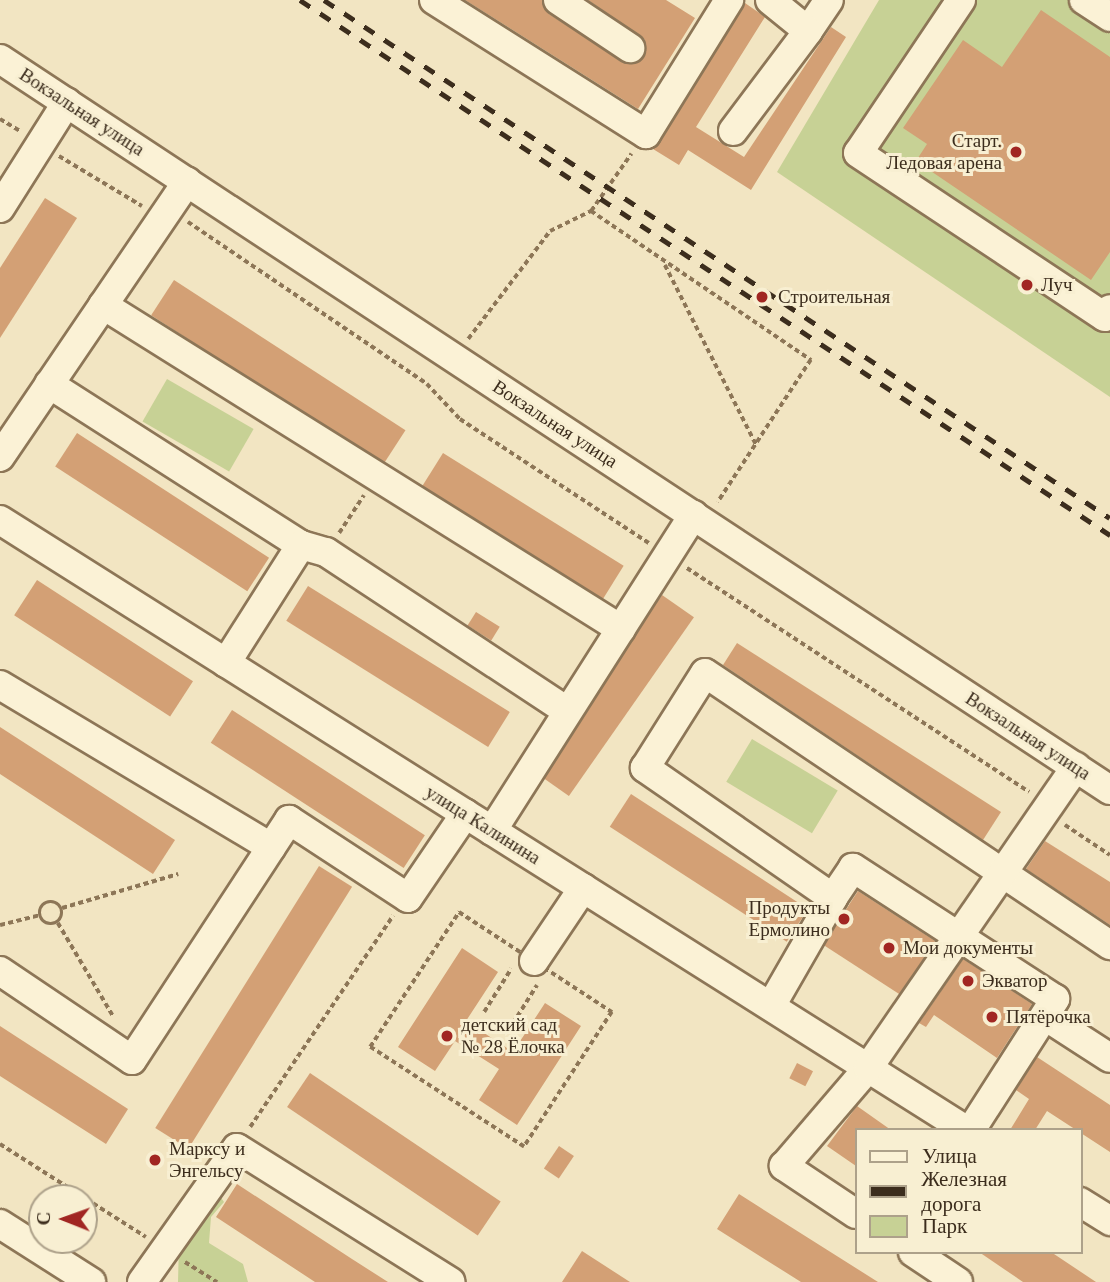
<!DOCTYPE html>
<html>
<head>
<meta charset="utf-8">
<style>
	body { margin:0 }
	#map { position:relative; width:1110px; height:1282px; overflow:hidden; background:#f2e5c2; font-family:Georgia,serif }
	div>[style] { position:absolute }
	.green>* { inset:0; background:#c7d195; transform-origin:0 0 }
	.building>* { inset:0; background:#d3a075; transform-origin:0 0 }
	.path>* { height:3.5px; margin-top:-1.75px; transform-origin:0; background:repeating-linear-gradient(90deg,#8d7657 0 5px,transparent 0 8.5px) }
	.path>.ring { margin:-1.75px; padding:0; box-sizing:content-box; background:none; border:3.5px solid #8d7657; border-radius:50% }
	.roads { filter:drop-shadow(2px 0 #8d7657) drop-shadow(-2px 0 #8d7657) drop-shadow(0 2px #8d7657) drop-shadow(0 -2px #8d7657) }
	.minor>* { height:28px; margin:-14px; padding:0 14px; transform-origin:14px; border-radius:14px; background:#fbf2d6 }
	.rail>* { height:5px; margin-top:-2.5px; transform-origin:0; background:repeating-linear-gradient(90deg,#3c2d1d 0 12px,transparent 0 24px) }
	.dots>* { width:19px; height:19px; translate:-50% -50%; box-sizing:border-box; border:4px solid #f8efd2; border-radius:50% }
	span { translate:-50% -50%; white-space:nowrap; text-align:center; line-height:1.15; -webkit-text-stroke:6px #f8efd2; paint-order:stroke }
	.street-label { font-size:19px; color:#3c2d1d }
	.poi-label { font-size:19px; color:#3c2d1d }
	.right { translate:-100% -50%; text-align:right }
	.left { translate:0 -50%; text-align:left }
	.legend { position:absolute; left:855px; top:1128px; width:228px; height:126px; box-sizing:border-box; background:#f8efd2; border:2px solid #ada18a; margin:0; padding:9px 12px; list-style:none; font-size:21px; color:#3c2d1d }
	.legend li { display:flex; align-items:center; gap:14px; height:35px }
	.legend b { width:35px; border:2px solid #ada18a }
	.north { position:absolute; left:28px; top:1184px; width:70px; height:70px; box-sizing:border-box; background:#f8efd2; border:2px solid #ada18a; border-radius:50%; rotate:271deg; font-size:19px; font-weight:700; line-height:28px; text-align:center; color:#3c2d1d }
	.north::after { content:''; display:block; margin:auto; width:24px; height:32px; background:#a12622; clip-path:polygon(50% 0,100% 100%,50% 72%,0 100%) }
</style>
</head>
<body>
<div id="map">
	<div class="green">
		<i style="clip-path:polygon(879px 0,1110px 0,1110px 397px,777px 172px)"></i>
		<i style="left:167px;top:379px;width:100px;height:49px;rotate:30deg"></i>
		<i style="left:752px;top:739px;width:100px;height:50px;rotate:31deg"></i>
		<i style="clip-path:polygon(217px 1192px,224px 1202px,211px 1217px,209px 1243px,243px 1264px,248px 1282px,178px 1282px,179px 1243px)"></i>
	</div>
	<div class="building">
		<i style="clip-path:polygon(465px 0,542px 0,549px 14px,628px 64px,644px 57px,645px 40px,588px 0,666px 0,695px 18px,638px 109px)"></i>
		<i style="clip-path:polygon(745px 3px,765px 17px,696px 127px,744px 157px,831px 27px,846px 37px,751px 190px,688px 150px,679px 165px,653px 149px)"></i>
		<i style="clip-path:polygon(1041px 10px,1110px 57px,1110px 252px,1091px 280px,916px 161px,927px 144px,903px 128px,963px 40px,1002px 67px)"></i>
		<i style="clip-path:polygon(45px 198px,77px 218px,0 338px,0 268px)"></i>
		<i style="left:174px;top:280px;width:276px;height:42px;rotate:33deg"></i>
		<i style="left:77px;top:433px;width:229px;height:40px;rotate:33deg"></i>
		<i style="left:443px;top:453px;width:213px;height:39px;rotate:32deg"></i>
		<i style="left:37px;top:580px;width:186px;height:42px;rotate:33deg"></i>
		<i style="left:308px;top:586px;width:238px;height:41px;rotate:32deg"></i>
		<i style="left:662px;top:595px;width:39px;height:218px;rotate:35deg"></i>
		<i style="left:476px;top:612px;width:28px;height:16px;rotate:32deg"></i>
		<i style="clip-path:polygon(737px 643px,1001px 812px,983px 840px,723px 665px)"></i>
		<i style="left:232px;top:710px;width:230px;height:39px;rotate:33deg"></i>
		<i style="clip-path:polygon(0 727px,175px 840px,153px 874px,0 774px)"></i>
		<i style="left:631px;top:794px;width:211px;height:39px;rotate:33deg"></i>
		<i style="clip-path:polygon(1045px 841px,1110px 882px,1110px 925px,1026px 869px)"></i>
		<i style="left:319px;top:866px;width:39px;height:309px;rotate:32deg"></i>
		<i style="left:858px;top:891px;width:92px;height:64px;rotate:33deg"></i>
		<i style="clip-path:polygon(462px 948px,498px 972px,466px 1021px,513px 1052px,545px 1003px,581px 1026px,517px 1125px,479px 1100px,499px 1069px,455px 1041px,435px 1071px,398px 1047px)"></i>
		<i style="clip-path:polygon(963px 959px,1032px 1004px,997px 1058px,934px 1015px,926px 1027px,919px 1023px)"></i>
		<i style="clip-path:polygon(0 1026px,128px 1109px,106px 1144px,0 1076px)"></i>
		<i style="clip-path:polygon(1037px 1057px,1110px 1105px,1110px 1152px,1047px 1111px,1035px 1130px,1010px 1130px,1029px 1099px,1016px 1090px)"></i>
		<i style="left:797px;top:1063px;width:18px;height:17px;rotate:27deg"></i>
		<i style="left:310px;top:1073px;width:230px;height:41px;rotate:34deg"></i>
		<i style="clip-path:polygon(857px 1106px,891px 1130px,856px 1130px,856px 1166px,827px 1146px)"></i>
		<i style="left:559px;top:1146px;width:18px;height:27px;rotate:34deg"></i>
		<i style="clip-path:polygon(237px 1184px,352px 1259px,388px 1282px,315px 1282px,216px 1217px)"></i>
		<i style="clip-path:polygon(739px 1194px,761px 1208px,878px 1282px,801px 1282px,717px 1229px)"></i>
		<i style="clip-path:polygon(582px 1251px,630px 1282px,562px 1282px)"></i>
		<i style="clip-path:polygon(979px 1252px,1051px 1252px,1096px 1282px,1023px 1282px)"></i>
	</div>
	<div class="path">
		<i style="left:0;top:119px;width:23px;rotate:31deg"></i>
		<i style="left:59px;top:156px;width:97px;rotate:31.1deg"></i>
		<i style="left:591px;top:211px;width:266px;rotate:34.1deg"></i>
		<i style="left:811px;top:360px;width:170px;rotate:123.2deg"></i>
		<i style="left:188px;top:222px;width:289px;rotate:34.1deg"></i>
		<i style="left:427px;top:384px;width:48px;rotate:46.7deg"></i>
		<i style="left:460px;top:419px;width:226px;rotate:33.3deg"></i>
		<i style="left:665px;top:265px;width:201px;rotate:63.1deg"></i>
		<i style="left:468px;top:339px;width:136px;rotate:-52.8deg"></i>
		<i style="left:550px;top:231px;width:46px;rotate:-26deg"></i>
		<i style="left:591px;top:211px;width:70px;rotate:-54.9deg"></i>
		<i style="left:339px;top:533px;width:45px;rotate:-56.7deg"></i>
		<i style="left:687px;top:568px;width:409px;rotate:33.2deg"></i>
		<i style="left:1065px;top:825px;width:54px;rotate:33.7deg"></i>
		<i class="ring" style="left:40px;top:902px;width:18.5px;height:18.5px"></i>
		<i style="left:62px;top:908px;width:121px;rotate:-16.3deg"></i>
		<i style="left:459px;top:912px;width:183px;rotate:33.2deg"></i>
		<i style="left:612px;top:1012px;width:161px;rotate:123.1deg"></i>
		<i style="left:524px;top:1147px;width:184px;rotate:-147deg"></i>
		<i style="left:370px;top:1047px;width:162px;rotate:-56.6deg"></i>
		<i style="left:58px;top:923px;width:108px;rotate:59.4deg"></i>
		<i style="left:0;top:925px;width:41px;rotate:-14deg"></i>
		<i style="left:484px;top:1012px;width:51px;rotate:-57.9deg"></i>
		<i style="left:508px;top:1031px;width:54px;rotate:-57.8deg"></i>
		<i style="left:250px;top:1127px;width:255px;rotate:-55.9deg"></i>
		<i style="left:0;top:1144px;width:173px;rotate:32.5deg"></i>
		<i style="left:185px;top:1262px;width:38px;rotate:32deg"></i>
	</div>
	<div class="roads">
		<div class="minor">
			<i style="left:434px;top:0;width:251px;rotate:32.3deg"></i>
			<i style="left:646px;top:134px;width:158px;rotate:-58.2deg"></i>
			<i style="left:558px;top:0;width:87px;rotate:33.7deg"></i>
			<i style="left:961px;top:0;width:184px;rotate:123.9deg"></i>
			<i style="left:858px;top:153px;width:296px;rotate:33.6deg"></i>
			<i style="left:1105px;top:317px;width:9px;rotate:-58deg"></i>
			<i style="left:1084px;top:0;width:31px;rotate:33deg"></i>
			<i style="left:808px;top:31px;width:37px;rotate:-56deg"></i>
			<i style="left:0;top:59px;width:1329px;rotate:33.37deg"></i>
			<i style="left:733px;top:131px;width:125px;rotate:-53.1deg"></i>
			<i style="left:808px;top:31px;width:49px;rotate:-140.8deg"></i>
			<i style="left:0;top:208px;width:125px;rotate:-57.7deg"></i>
			<i style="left:103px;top:305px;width:611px;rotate:32.03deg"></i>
			<i style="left:49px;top:384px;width:299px;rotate:32.6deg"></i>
			<i style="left:301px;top:545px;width:26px;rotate:16deg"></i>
			<i style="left:326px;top:552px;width:289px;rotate:33.4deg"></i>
			<i style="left:0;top:457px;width:333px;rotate:-55.8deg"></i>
			<i style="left:0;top:520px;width:1142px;rotate:32.27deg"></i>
			<i style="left:226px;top:663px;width:140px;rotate:-57.6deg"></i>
			<i style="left:0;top:685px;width:316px;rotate:30.9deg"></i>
			<i style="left:492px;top:831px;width:375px;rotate:-57.5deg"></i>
			<i style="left:534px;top:961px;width:88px;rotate:-56.1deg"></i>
			<i style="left:0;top:971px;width:159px;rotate:34deg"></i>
			<i style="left:132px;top:1060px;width:287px;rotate:-56.8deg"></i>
			<i style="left:289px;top:820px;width:142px;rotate:33.2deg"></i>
			<i style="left:408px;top:898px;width:102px;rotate:-55.8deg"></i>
			<i style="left:771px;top:1006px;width:125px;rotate:-60.1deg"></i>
			<i style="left:1045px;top:1016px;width:77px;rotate:32.9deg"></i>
			<i style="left:971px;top:1130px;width:156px;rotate:-57.3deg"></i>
			<i style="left:1055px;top:999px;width:241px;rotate:-147deg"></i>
			<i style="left:853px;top:868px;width:36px;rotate:124deg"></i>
			<i style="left:833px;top:898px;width:229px;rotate:-145.3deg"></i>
			<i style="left:645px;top:768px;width:112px;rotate:-57.7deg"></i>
			<i style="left:705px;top:673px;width:488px;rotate:33.9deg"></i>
			<i style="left:1080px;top:1202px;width:36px;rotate:32deg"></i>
			<i style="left:856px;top:1214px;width:87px;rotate:-146.3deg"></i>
			<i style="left:784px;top:1166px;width:129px;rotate:-49.4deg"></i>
			<i style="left:868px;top:1068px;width:366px;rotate:-55.4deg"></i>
			<i style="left:0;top:1224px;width:108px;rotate:32.5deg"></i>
			<i style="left:913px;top:1252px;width:54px;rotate:33.7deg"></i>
			<i style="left:142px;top:1282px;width:164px;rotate:-54.7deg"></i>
			<i style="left:237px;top:1148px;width:252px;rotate:32.1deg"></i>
		</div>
	</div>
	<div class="rail">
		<i style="left:300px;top:0;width:971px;rotate:33.44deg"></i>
		<i style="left:324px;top:0;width:941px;rotate:33.39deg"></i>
	</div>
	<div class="dots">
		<i style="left:1016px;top:152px;background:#a12622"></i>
		<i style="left:1027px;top:285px;background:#a12622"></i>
		<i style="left:762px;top:297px;background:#a12622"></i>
		<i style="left:844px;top:919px;background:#a12622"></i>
		<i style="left:889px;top:948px;background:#a12622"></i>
		<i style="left:968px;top:981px;background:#a12622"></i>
		<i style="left:992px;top:1017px;background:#a12622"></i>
		<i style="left:447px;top:1036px;background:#a12622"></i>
		<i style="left:155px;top:1160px;background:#a12622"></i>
	</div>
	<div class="street-label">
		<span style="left:82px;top:112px;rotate:33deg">Вокзальная улица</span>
		<span style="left:555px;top:424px;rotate:33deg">Вокзальная улица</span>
		<span style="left:1028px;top:736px;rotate:33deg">Вокзальная улица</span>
		<span style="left:483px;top:825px;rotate:32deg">улица Калинина</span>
	</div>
	<div class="poi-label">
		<span class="right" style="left:1002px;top:152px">Старт.<br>Ледовая арена</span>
		<span class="left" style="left:1041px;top:285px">Луч</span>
		<span class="left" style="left:778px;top:297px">Строительная</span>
		<span class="right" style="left:830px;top:919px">Продукты<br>Ермолино</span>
		<span class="left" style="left:903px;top:948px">Мои документы</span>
		<span class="left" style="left:982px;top:981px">Экватор</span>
		<span class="left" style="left:1006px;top:1017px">Пятёрочка</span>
		<span class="left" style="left:461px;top:1036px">детский сад<br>№ 28 Ёлочка</span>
		<span class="left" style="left:169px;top:1160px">Марксу и<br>Энгельсу</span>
	</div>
	<ul class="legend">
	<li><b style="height:9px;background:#fbf2d6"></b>Улица</li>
	<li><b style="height:9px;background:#3c2d1d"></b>Железная дорога</li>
	<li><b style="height:19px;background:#c7d195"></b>Парк</li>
	</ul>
	<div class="north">С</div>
</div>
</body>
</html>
